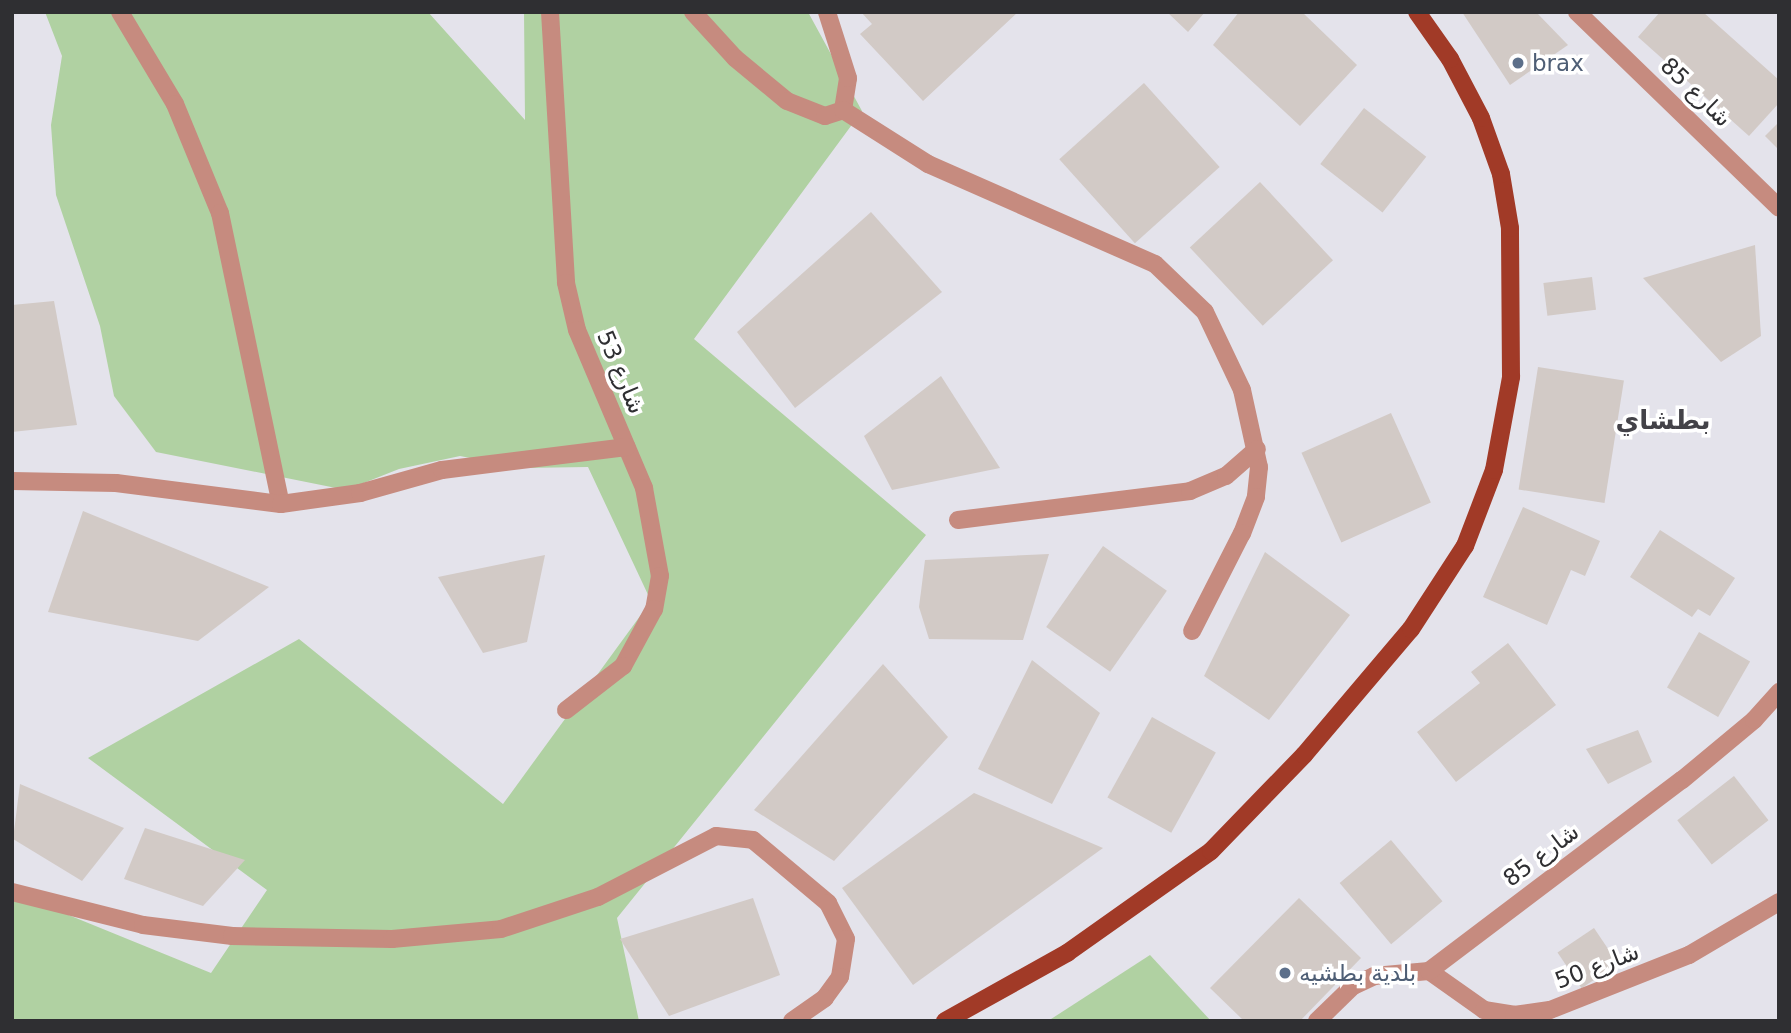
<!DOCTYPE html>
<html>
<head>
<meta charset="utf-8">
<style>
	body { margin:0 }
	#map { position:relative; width:1791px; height:1033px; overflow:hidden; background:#e4e3eb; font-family:"DejaVu Sans",Vazirmatn,sans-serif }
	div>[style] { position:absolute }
	.green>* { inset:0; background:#b0d1a2 }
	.building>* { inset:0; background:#d2cac6; transform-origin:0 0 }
	.minor>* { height:18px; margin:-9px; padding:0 9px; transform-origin:9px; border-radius:9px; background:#c68b7f }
	.major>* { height:18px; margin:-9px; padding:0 9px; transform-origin:9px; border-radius:9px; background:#a13a27 }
	.dots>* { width:19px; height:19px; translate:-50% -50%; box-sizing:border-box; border:4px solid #fff; border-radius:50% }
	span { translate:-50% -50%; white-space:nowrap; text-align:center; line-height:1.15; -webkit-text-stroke:7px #fff; paint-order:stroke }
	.service-label { font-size:23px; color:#4e5e75 }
	.left { translate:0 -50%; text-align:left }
	.street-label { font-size:23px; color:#2f2f32 }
	.quarter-label { font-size:26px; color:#434248; font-weight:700 }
	.frame { position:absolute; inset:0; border:14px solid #2f2f32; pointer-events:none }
</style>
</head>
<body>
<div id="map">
	<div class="green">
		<i style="clip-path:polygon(45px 12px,428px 12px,525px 120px,524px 12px,808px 12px,862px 111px,694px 339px,926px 535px,617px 918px,639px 1021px,12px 1021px,12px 892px,211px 973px,267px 890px,88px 758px,299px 639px,503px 804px,651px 601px,588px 467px,522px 468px,460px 456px,399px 469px,346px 490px,156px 452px,114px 396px,100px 326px,56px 195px,51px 125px,62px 56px)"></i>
		<i style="clip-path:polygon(1150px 955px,1211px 1021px,1048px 1021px)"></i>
	</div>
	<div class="building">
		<i style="clip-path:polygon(861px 12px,1018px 12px,923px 101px,860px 34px,872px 24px)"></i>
		<i style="clip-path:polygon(1167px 12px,1205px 12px,1188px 32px)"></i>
		<i style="clip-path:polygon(1239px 12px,1302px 12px,1357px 65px,1300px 126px,1213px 45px)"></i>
		<i style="clip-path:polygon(1462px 12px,1536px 12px,1568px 45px,1510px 85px)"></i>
		<i style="clip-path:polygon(1660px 12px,1703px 12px,1779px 80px,1779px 103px,1749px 136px,1638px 37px)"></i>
		<i style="left:1144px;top:83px;width:113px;height:114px;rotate:48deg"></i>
		<i style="left:1364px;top:108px;width:79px;height:71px;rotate:38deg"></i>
		<i style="clip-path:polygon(1779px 122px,1779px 150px,1765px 136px)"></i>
		<i style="left:1260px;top:182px;width:107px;height:96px;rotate:47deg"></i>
		<i style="clip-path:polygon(871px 212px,942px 292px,795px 408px,737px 332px)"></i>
		<i style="clip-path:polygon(1755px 245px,1761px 336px,1721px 362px,1643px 278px)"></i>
		<i style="left:1592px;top:277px;width:33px;height:49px;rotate:83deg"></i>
		<i style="clip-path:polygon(54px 301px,77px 425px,12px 432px,12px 305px)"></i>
		<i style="left:1538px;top:367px;width:87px;height:124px;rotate:9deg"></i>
		<i style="clip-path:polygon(941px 376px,1000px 468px,892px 490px,864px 436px)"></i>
		<i style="left:1391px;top:413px;width:98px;height:98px;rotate:66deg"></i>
		<i style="clip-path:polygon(1523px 507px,1600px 541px,1585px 576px,1571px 570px,1547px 625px,1483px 597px)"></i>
		<i style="clip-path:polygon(83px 511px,269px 587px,198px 641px,48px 612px)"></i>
		<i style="clip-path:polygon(1660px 530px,1735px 578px,1710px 616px,1698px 609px,1692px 617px,1630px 577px)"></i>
		<i style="left:1103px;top:546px;width:78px;height:99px;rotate:35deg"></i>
		<i style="clip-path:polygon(1265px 552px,1350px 615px,1269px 720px,1204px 676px)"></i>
		<i style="clip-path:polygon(1049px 554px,1023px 640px,929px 639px,919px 607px,925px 560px)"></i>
		<i style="clip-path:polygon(545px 555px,527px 642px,483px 653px,438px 577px)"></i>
		<i style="left:1699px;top:632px;width:59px;height:64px;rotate:30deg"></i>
		<i style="clip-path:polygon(1508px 643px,1556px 705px,1456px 782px,1417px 732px,1480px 683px,1471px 672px)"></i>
		<i style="clip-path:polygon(1032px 660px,1100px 713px,1052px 804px,978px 769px)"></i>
		<i style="clip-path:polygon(883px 664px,948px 737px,834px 861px,754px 810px)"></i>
		<i style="left:1152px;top:717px;width:73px;height:92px;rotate:29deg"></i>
		<i style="clip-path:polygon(1638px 730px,1652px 762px,1608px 784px,1586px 749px)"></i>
		<i style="left:1734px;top:776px;width:56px;height:72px;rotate:52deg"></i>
		<i style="clip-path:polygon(20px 784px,124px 828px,82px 881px,13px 839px)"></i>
		<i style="clip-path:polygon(974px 793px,1103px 848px,913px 985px,842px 888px)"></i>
		<i style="clip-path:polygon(145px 828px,245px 860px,203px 906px,124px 879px)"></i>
		<i style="left:1391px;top:840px;width:80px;height:67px;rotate:50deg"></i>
		<i style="clip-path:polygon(753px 898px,780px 975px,669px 1016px,620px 939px)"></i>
		<i style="clip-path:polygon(1299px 898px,1361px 958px,1300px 1021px,1244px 1021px,1210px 988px)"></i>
		<i style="left:1594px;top:928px;width:43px;height:44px;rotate:56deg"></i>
	</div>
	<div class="minor">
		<i style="left:120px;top:12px;width:107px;rotate:59.1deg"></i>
		<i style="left:175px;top:104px;width:118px;rotate:67.6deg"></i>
		<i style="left:220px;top:213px;width:297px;rotate:78.2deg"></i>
		<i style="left:550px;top:12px;width:271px;rotate:86.6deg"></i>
		<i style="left:566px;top:283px;width:48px;rotate:76.8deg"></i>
		<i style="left:577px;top:330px;width:172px;rotate:67deg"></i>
		<i style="left:644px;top:488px;width:89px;rotate:79.7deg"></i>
		<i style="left:660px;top:576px;width:34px;rotate:100deg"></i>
		<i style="left:654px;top:609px;width:65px;rotate:118.5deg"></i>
		<i style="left:623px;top:666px;width:72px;rotate:142.3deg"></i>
		<i style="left:693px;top:12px;width:62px;rotate:47.6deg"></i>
		<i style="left:735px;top:58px;width:67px;rotate:39.6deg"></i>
		<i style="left:787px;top:101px;width:41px;rotate:21.5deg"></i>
		<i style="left:825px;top:116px;width:19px;rotate:-18deg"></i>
		<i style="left:843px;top:110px;width:32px;rotate:-81deg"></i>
		<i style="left:848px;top:78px;width:69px;rotate:-107.7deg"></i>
		<i style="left:1577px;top:12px;width:281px;rotate:44.1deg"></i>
		<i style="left:843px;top:110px;width:101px;rotate:32.4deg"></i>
		<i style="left:928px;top:164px;width:248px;rotate:23.8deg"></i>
		<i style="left:1155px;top:264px;width:69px;rotate:43.8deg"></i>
		<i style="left:1205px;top:312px;width:86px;rotate:64.6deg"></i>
		<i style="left:1242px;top:390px;width:79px;rotate:77.6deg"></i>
		<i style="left:1259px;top:467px;width:30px;rotate:96deg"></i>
		<i style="left:1256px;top:497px;width:39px;rotate:111deg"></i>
		<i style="left:1242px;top:533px;width:110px;rotate:117deg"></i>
		<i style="left:12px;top:481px;width:104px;rotate:1.1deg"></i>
		<i style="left:116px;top:483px;width:166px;rotate:7.3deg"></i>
		<i style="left:281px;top:504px;width:80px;rotate:-7.9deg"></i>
		<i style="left:360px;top:493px;width:85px;rotate:-15.7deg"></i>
		<i style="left:442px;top:470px;width:186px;rotate:-7.1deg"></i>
		<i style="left:958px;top:520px;width:234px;rotate:-7.1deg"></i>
		<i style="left:1190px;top:491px;width:39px;rotate:-23deg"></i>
		<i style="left:1226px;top:476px;width:41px;rotate:-41.1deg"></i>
		<i style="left:12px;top:892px;width:135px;rotate:14.1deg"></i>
		<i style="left:143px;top:925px;width:90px;rotate:7deg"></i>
		<i style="left:232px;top:936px;width:160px;rotate:1.1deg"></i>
		<i style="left:392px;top:939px;width:109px;rotate:-5.2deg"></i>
		<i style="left:501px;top:929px;width:102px;rotate:-18.3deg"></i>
		<i style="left:598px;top:897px;width:133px;rotate:-27.3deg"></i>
		<i style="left:716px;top:836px;width:37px;rotate:6deg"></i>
		<i style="left:753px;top:840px;width:98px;rotate:40deg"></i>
		<i style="left:828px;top:903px;width:40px;rotate:63.4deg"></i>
		<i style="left:846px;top:939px;width:38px;rotate:99deg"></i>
		<i style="left:840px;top:977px;width:26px;rotate:126deg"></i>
		<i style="left:825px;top:998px;width:40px;rotate:145.1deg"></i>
		<i style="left:1429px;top:971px;width:67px;rotate:35.3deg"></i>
		<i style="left:1484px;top:1010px;width:30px;rotate:9deg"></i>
		<i style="left:1514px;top:1015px;width:36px;rotate:-8deg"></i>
		<i style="left:1550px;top:1010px;width:149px;rotate:-21.6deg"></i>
		<i style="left:1689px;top:955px;width:104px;rotate:-30.5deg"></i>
		<i style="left:1317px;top:1021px;width:50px;rotate:-44.2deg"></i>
		<i style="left:1353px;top:986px;width:23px;rotate:-25deg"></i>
		<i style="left:1374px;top:976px;width:55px;rotate:-5.2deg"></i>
		<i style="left:1429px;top:971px;width:317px;rotate:-37.1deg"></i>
		<i style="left:1682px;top:780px;width:94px;rotate:-39.8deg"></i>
		<i style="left:1754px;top:720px;width:38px;rotate:-48deg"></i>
	</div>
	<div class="major">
		<i style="left:945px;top:1021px;width:140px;rotate:-29.1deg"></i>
		<i style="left:1067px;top:953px;width:176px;rotate:-35.3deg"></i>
		<i style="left:1211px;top:851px;width:134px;rotate:-45.9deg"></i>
		<i style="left:1304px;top:755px;width:165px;rotate:-49.7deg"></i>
		<i style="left:1411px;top:629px;width:99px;rotate:-57deg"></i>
		<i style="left:1465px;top:546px;width:81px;rotate:-69.1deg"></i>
		<i style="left:1494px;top:470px;width:95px;rotate:-79.6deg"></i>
		<i style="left:1511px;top:377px;width:149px;rotate:-90.4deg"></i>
		<i style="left:1510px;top:228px;width:55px;rotate:-99.5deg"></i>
		<i style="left:1501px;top:174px;width:59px;rotate:-109.7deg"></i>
		<i style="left:1481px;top:118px;width:67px;rotate:-117.7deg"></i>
		<i style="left:1450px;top:59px;width:57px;rotate:-125.1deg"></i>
	</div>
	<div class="dots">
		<i style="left:1518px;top:63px;background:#5c6f8a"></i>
		<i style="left:1285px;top:973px;background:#5c6f8a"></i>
	</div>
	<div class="service-label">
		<span class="left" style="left:1532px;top:63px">brax</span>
		<span class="left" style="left:1299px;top:973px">بلدية بطشيه</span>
	</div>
	<div class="street-label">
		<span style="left:1696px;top:92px;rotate:44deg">شارع 85</span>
		<span style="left:621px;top:372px;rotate:67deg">شارع 53</span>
		<span style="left:1541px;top:855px;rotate:-37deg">شارع 85</span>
		<span style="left:1597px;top:966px;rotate:-21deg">شارع 50</span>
	</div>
	<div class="quarter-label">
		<span style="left:1663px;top:421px">بطشاي</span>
	</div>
	<div class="frame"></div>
</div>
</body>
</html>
